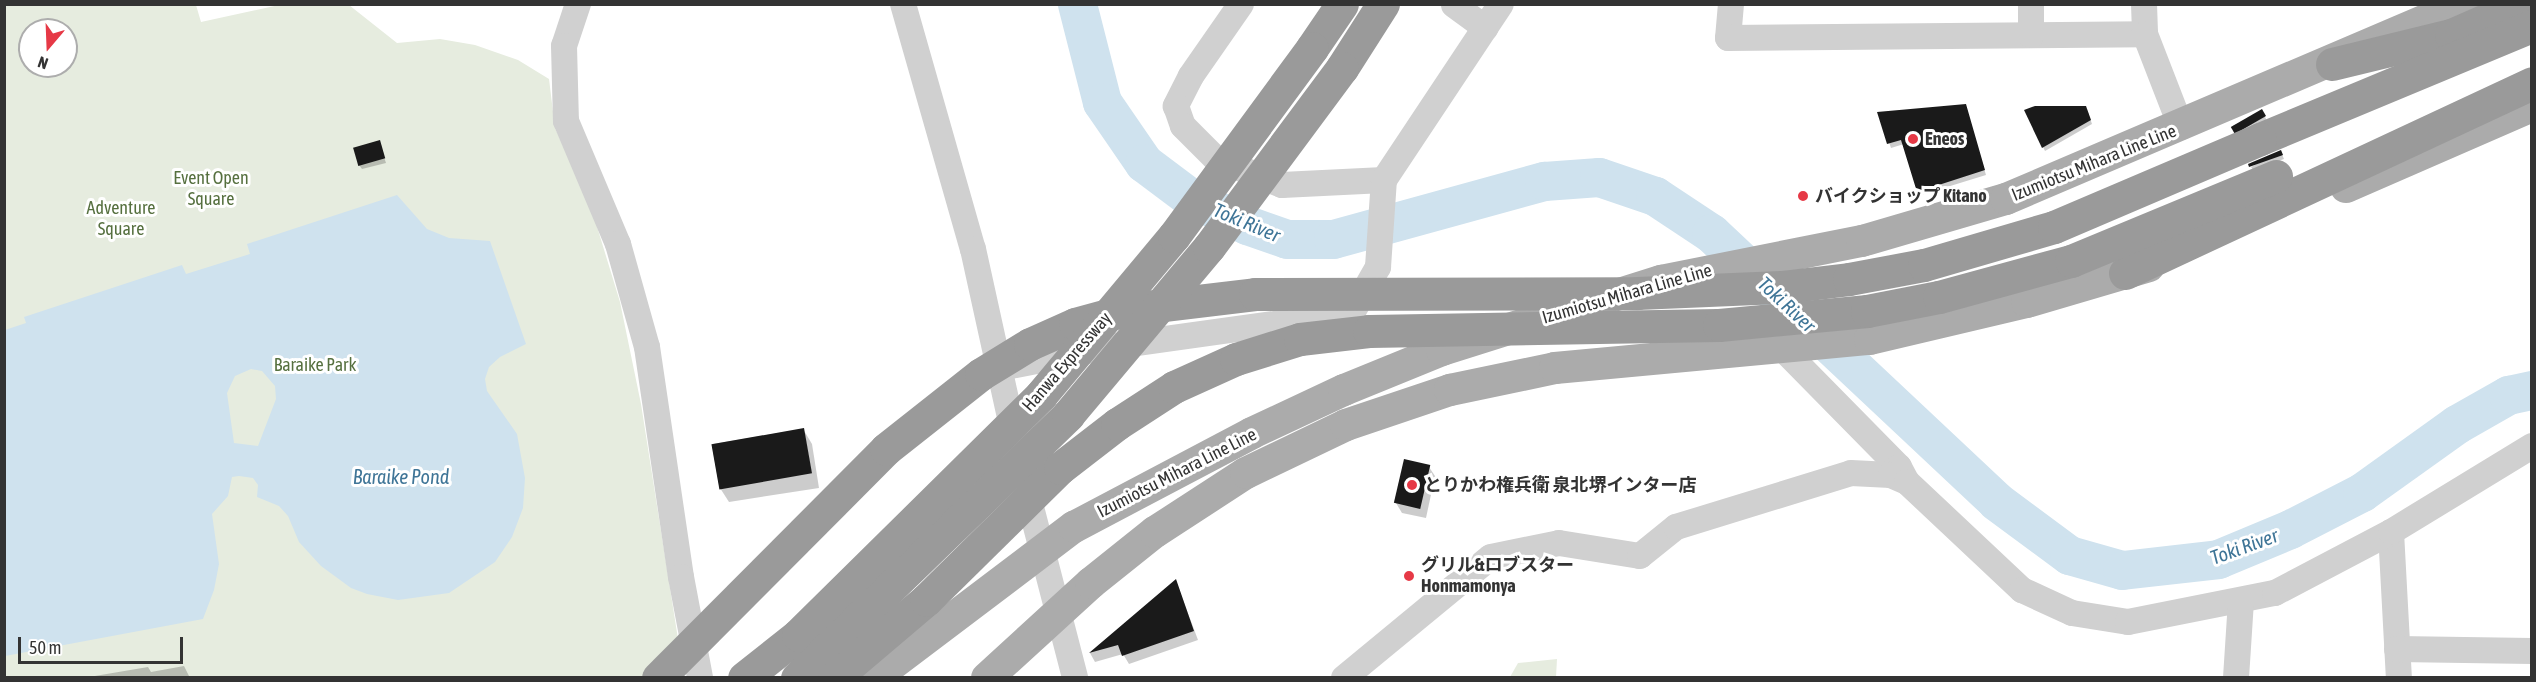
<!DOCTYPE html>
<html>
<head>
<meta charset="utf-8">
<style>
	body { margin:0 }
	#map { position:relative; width:2536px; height:682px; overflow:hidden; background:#fff; font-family:"Asap Condensed","Noto Sans JP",sans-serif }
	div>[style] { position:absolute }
	.green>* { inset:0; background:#e6ecdf }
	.water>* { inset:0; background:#cfe2ee }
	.shadow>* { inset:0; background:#0003; transform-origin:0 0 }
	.river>* { height:39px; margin:-19.5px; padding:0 19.5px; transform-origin:19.5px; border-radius:19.5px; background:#cfe2ee }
	.building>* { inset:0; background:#1a1a1a; transform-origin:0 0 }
	.minor>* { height:26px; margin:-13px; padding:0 13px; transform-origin:13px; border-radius:13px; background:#d0d0d0 }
	.major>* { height:32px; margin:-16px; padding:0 16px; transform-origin:16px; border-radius:16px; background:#ababab }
	.highway>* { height:33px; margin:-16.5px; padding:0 16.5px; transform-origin:16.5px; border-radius:16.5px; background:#9a9a9a }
	.highway-bridge>* { height:33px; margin:-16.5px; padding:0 16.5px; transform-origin:16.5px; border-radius:16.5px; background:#9a9a9a }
	.dots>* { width:16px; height:16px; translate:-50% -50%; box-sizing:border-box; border:3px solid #fff; border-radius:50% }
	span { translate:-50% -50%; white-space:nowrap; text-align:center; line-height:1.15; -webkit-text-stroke:6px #fff; paint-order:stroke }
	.poi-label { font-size:18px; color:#333; font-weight:700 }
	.left { translate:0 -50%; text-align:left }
	.street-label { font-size:18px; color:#333 }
	.park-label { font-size:18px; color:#56703f }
	.water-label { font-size:20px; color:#3f7597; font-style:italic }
	.frame { position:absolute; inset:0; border:6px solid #333; pointer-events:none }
	.north { position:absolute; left:18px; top:18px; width:60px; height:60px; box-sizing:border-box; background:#fff; border:2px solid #adadad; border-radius:50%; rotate:199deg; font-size:16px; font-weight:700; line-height:24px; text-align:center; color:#333 }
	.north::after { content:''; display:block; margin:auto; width:21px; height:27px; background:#e63946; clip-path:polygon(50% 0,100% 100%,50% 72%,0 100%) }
	.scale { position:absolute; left:18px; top:637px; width:165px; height:27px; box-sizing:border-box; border:3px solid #333; border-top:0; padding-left:8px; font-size:18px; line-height:21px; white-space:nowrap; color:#333; -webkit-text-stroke:4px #fff; paint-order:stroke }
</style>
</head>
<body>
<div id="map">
	<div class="green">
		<i style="clip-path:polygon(evenodd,4px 5px,196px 5px,201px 22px,279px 5px,349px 5px,397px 43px,440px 39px,475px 45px,518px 60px,549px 79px,555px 128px,591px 207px,620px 302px,641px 404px,684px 677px,5px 677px,4px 5px,30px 30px,66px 30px,66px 66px,30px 66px,30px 30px)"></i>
		<i style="clip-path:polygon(1557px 659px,1556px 677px,1510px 677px,1518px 663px)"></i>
	</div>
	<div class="water">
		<i style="clip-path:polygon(evenodd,397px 195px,427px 229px,449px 238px,490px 241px,526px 344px,500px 357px,489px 367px,485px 379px,487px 391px,517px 434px,525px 478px,523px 508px,512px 537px,495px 562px,449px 593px,398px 600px,367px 594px,351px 588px,321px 566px,299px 542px,288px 516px,279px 506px,257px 497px,258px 485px,253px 478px,239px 476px,232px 477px,228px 496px,212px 514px,219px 564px,214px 590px,203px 619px,5px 656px,5px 330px,26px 323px,24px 317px,182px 265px,186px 274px,250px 254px,247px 244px,397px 195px,251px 369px,262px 371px,275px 386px,276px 399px,258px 446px,234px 443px,227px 393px,235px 376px,251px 369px)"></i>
	</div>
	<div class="shadow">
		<i style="clip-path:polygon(1967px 110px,1986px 175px,1921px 195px,1904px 144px,1891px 148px,1879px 113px)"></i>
		<i style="left:2262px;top:111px;width:11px;height:34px;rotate:63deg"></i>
		<i style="clip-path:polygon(2088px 112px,2092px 124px,2045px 151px,2043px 147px)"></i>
		<i style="clip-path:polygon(379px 142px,386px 163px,362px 169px,359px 165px)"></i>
		<i style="clip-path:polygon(2281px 152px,2284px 159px,2253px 170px,2251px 167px)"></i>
		<i style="clip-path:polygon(803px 429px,812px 444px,819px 488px,729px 502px,720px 488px,713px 444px)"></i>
		<i style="clip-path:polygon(1429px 467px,1435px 476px,1426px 518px,1402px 513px,1396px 503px)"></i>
		<i style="clip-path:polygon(1176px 581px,1198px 640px,1129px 664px,1123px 654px,1095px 662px,1090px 653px)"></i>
		<i style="clip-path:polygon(184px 666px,190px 678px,83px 678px,148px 667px,151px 672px)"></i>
	</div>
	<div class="river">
		<i style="left:1077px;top:4px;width:101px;rotate:75.7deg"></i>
		<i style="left:1102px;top:102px;width:74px;rotate:55.5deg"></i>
		<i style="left:1144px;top:163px;width:55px;rotate:36.9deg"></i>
		<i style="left:1188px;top:196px;width:66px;rotate:26.2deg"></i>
		<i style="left:1247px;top:225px;width:42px;rotate:19.3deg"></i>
		<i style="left:1287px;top:239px;width:46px"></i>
		<i style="left:1333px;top:239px;width:219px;rotate:-15.4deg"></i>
		<i style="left:1544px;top:181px;width:55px;rotate:-4.2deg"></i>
		<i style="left:1599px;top:177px;width:59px;rotate:18.7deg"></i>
		<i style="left:1655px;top:196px;width:67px;rotate:33.5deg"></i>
		<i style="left:1711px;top:233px;width:391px;rotate:43.2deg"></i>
		<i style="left:1996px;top:501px;width:91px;rotate:36.5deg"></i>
		<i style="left:2069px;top:555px;width:55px;rotate:15.8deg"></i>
		<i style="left:2122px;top:570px;width:97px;rotate:-6.5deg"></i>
		<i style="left:2218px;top:559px;width:78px;rotate:-22.6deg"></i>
		<i style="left:2290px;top:529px;width:81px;rotate:-27.2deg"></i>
		<i style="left:2362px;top:492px;width:117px;rotate:-35.6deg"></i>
		<i style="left:2457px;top:424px;width:59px;rotate:-29.6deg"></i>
		<i style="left:2508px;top:395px;width:25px;rotate:-12deg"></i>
	</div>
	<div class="building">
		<i style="clip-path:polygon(1966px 104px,1985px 170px,1917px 192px,1901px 140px,1887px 144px,1877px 112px)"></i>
		<i style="clip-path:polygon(2035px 106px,2086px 106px,2091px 120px,2042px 148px,2024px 110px)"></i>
		<i style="left:2262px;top:109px;width:8px;height:36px;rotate:60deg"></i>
		<i style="left:380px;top:140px;width:19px;height:28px;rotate:74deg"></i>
		<i style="clip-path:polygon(2281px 150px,2283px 155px,2249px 167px,2248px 164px)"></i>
		<i style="left:804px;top:428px;width:46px;height:94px;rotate:80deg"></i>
		<i style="left:1404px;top:459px;width:27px;height:45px;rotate:13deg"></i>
		<i style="clip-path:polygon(1176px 579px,1194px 631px,1122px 656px,1118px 645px,1089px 653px)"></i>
	</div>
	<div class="minor">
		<i style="left:578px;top:4px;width:44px;rotate:108.4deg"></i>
		<i style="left:564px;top:46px;width:75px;rotate:88.5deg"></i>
		<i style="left:566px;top:121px;width:134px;rotate:67.1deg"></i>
		<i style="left:618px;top:244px;width:107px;rotate:74.3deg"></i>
		<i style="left:647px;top:347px;width:232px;rotate:81.6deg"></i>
		<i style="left:681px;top:577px;width:103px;rotate:79.3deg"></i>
		<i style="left:903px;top:4px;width:255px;rotate:74.1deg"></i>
		<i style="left:973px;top:249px;width:196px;rotate:77.6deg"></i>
		<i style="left:1241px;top:4px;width:88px;rotate:124.8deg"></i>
		<i style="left:1191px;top:76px;width:34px;rotate:117deg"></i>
		<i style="left:1176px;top:106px;width:21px;rotate:71deg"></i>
		<i style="left:1183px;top:126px;width:47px;rotate:45deg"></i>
		<i style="left:1216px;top:159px;width:71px;rotate:21.5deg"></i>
		<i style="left:1282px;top:185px;width:102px;rotate:-2.8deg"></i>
		<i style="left:1731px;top:4px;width:34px;rotate:95deg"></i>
		<i style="left:1728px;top:38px;width:417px;rotate:-0.5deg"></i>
		<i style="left:2031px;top:4px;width:31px;rotate:90deg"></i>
		<i style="left:2144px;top:4px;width:30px;rotate:88deg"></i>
		<i style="left:2145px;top:34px;width:100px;rotate:68.8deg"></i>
		<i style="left:1454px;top:5px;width:39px;rotate:36deg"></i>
		<i style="left:1784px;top:350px;width:164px;rotate:45.5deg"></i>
		<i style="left:1899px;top:467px;width:17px;rotate:62deg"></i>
		<i style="left:1000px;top:368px;width:110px;rotate:-11deg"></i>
		<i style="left:1108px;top:347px;width:246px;rotate:-7.9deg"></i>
		<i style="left:1352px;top:313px;width:53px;rotate:-60.5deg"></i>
		<i style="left:1378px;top:267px;width:87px;rotate:-86.1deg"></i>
		<i style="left:1384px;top:180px;width:211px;rotate:-56.4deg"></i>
		<i style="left:1025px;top:484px;width:200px;rotate:75.5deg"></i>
		<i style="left:2391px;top:532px;width:146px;rotate:86.9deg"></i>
		<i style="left:2397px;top:649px;width:135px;rotate:0.8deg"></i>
		<i style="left:1344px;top:678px;width:190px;rotate:-39.5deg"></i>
		<i style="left:1491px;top:557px;width:69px;rotate:-11.6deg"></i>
		<i style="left:1559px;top:543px;width:82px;rotate:9.1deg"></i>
		<i style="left:1640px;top:556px;width:46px;rotate:-38.9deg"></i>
		<i style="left:1676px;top:527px;width:183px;rotate:-17.1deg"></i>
		<i style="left:1851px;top:473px;width:40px;rotate:2.9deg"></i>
		<i style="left:1891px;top:475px;width:17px;rotate:24deg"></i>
		<i style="left:1907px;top:482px;width:158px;rotate:43.2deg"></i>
		<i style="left:2022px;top:590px;width:55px;rotate:24.7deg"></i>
		<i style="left:2072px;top:613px;width:57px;rotate:9.1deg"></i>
		<i style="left:2128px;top:622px;width:150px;rotate:-11.2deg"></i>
		<i style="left:2275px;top:593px;width:131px;rotate:-27.7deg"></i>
		<i style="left:2391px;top:532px;width:165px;rotate:-31.4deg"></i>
		<i style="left:2236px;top:678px;width:78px;rotate:-86.3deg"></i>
	</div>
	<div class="major">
		<i style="left:2346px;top:187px;width:203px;rotate:-23.5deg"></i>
		<i style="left:874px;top:678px;width:251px;rotate:-37.1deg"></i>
		<i style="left:1074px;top:527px;width:201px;rotate:-27.8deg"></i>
		<i style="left:1252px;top:433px;width:102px;rotate:-25.1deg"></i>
		<i style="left:1344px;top:390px;width:106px;rotate:-22.2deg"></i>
		<i style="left:1442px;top:350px;width:230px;rotate:-17.5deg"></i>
		<i style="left:1661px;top:281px;width:205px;rotate:-11.3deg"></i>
		<i style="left:1862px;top:241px;width:150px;rotate:-16.3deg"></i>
		<i style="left:2006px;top:199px;width:498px;rotate:-23.1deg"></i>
		<i style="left:987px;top:678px;width:141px;rotate:-42.4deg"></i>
		<i style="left:1091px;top:583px;width:82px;rotate:-38.6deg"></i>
		<i style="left:1155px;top:532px;width:108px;rotate:-33deg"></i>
		<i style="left:1246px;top:473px;width:111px;rotate:-25.6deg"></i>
		<i style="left:1346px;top:425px;width:110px;rotate:-18.6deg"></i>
		<i style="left:1450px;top:390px;width:107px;rotate:-11.8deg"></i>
		<i style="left:1555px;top:368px;width:316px;rotate:-5.3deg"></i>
		<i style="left:1870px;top:339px;width:161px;rotate:-13.3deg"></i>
		<i style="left:2027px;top:302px;width:127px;rotate:-16.4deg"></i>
	</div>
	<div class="highway">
		<i style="left:1312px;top:48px;width:53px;rotate:-55.7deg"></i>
		<i style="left:2332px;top:64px;width:122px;rotate:-13.7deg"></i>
		<i style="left:2451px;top:35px;width:77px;rotate:-23.6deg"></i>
		<i style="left:1342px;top:68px;width:76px;rotate:-57.4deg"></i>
		<i style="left:2260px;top:139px;width:295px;rotate:-22.6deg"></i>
		<i style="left:2125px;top:273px;width:449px;rotate:-25deg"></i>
	</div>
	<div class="highway-bridge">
		<i style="left:658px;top:678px;width:323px;rotate:-45.1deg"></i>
		<i style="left:886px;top:449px;width:121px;rotate:-38.3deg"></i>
		<i style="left:981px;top:374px;width:57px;rotate:-31.5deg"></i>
		<i style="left:1030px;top:344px;width:49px;rotate:-24deg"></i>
		<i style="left:1075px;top:324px;width:57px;rotate:-15.3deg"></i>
		<i style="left:1130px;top:309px;width:126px;rotate:-6.8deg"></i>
		<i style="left:1255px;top:294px;width:382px;rotate:-0.1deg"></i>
		<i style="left:1637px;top:293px;width:146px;rotate:-2.4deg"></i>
		<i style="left:1783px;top:287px;width:66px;rotate:-6.9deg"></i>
		<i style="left:1849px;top:279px;width:76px;rotate:-10.6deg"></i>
		<i style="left:1924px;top:265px;width:135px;rotate:-16.3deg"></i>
		<i style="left:2054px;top:227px;width:224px;rotate:-23.1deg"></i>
		<i style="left:744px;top:678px;width:69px;rotate:-38.5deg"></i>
		<i style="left:798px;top:635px;width:342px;rotate:-44.6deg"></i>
		<i style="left:1041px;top:395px;width:207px;rotate:-50.1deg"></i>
		<i style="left:1174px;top:236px;width:233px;rotate:-53.7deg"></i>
		<i style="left:797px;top:678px;width:378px;rotate:-44.1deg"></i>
		<i style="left:1068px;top:415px;width:219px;rotate:-50deg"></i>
		<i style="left:1209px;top:247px;width:223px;rotate:-53.4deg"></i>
		<i style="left:834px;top:678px;width:121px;rotate:-40.3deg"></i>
		<i style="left:926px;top:600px;width:188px;rotate:-44.6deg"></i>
		<i style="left:1060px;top:468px;width:72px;rotate:-37.7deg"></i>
		<i style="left:1117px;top:424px;width:68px;rotate:-33deg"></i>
		<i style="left:1174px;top:387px;width:68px;rotate:-24.3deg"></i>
		<i style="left:1236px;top:359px;width:67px;rotate:-17.4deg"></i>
		<i style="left:1300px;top:339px;width:69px;rotate:-6.6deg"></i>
		<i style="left:1369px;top:331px;width:350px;rotate:-1deg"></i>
		<i style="left:1719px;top:325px;width:149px;rotate:-5.4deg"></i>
		<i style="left:1867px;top:311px;width:73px;rotate:-11deg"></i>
		<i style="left:1939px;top:297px;width:137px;rotate:-15.3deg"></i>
		<i style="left:2071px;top:261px;width:222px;rotate:-22.5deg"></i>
	</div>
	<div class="dots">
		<i style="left:1913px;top:139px;background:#e63946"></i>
		<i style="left:1803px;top:196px;background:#e63946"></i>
		<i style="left:1412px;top:485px;background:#e63946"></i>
		<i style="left:1409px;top:576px;background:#e63946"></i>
	</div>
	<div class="poi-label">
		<span class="left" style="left:1925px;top:139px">Eneos</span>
		<span class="left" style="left:1815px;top:196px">バイクショップ Kitano</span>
		<span class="left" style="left:1424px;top:485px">とりかわ権兵衛 泉北堺インター店</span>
		<span class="left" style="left:1421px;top:576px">グリル&amp;ロブスター<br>Honmamonya</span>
	</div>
	<div class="street-label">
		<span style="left:2094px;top:163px;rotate:-22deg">Izumiotsu Mihara Line Line</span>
		<span style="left:1627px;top:294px;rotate:-16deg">Izumiotsu Mihara Line Line</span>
		<span style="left:1067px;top:362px;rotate:-49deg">Hanwa Expressway</span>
		<span style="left:1177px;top:473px;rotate:-27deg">Izumiotsu Mihara Line Line</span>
	</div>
	<div class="park-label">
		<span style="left:211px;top:189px">Event Open<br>Square</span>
		<span style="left:121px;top:219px">Adventure<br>Square</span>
		<span style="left:315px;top:365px">Baraike Park</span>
	</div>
	<div class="water-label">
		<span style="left:1247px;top:222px;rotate:23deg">Toki River</span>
		<span style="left:1787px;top:304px;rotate:43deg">Toki River</span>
		<span style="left:401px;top:476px">Baraike Pond</span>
		<span style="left:2244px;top:546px;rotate:-20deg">Toki River</span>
	</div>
	<div class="frame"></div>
	<div class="north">N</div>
	<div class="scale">50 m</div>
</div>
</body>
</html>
